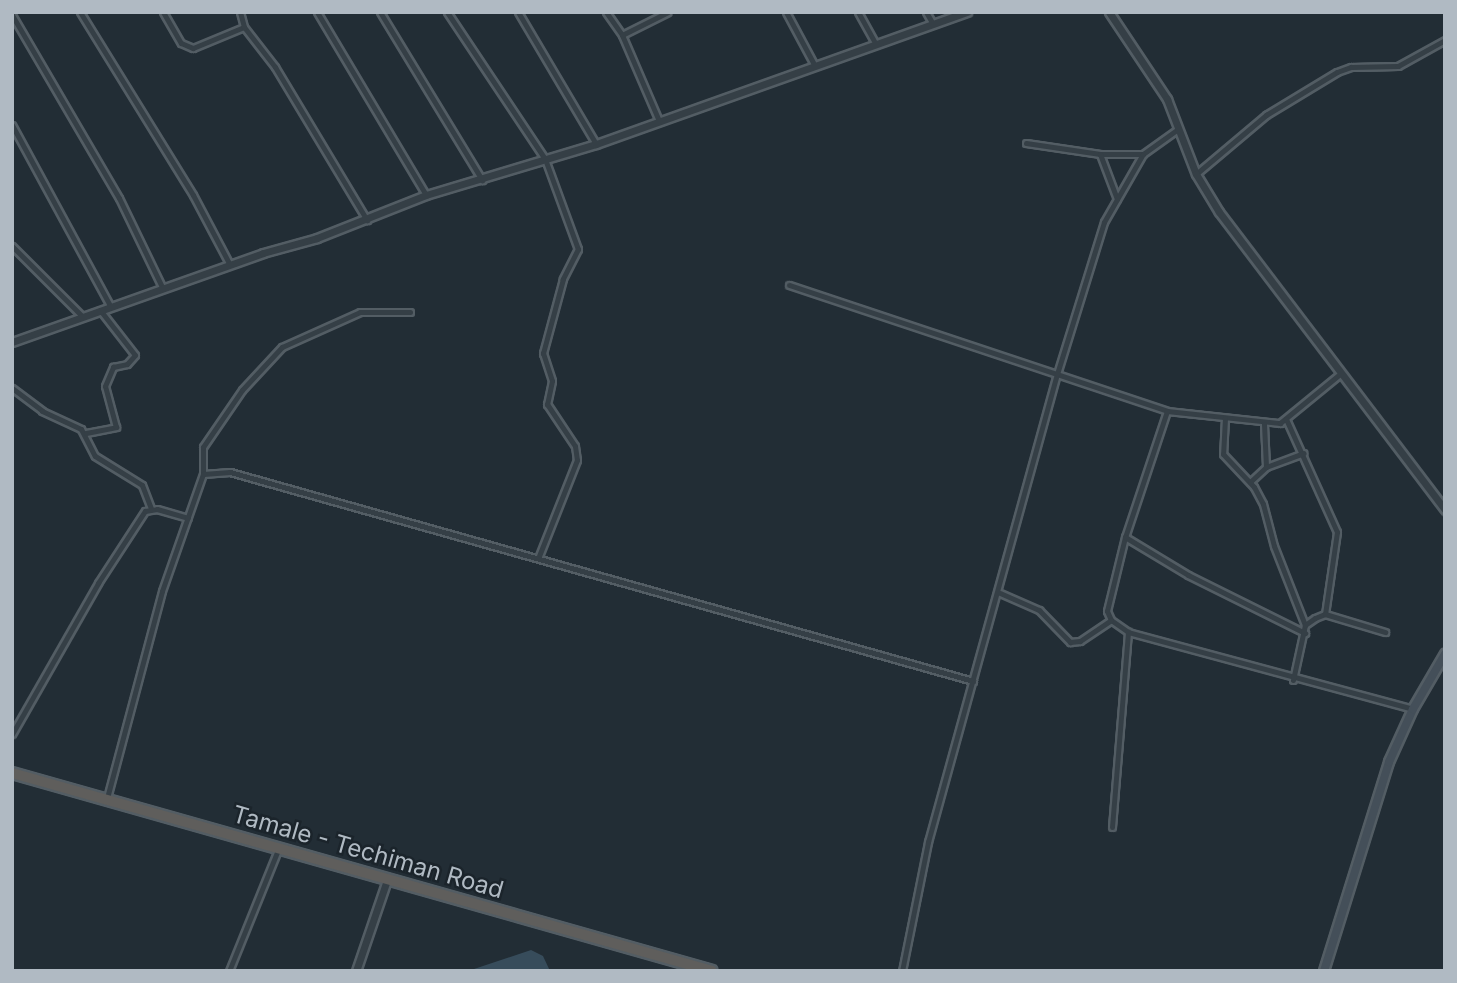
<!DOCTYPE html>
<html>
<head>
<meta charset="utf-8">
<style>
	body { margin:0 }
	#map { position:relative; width:1457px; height:983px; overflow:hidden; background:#222d35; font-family:Inter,sans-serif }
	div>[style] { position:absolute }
	.water>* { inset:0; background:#374c5b }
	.roads { filter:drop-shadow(2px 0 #535d64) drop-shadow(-2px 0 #535d64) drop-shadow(0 2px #535d64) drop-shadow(0 -2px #535d64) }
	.minor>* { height:5px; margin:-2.5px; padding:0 2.5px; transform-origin:2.5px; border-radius:2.5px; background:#353f46 }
	.tertiary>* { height:7px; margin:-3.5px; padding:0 3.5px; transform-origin:3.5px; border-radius:3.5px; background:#353f46 }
	.secondary>* { height:8px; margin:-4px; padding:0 4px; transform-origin:4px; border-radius:4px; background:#444f59 }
	.trunk>* { height:10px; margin:-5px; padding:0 5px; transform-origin:5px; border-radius:5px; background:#5f5e5c }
	span { translate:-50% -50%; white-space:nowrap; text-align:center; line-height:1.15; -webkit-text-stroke:5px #1b242b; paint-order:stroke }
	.street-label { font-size:24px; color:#b0bac3 }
	.frame { position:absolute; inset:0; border:14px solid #b0bac3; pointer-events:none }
</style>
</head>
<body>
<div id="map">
	<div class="water">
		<i style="clip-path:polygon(531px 950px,543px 956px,550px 971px,468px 971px)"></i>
	</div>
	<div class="roads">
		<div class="minor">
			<i style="left:80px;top:12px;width:215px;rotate:58.3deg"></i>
			<i style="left:193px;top:195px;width:79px;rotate:62.1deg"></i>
			<i style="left:163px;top:12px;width:36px;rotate:60deg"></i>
			<i style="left:181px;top:43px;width:13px;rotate:23deg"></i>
			<i style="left:193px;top:48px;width:55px;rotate:-22.4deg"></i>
			<i style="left:244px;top:27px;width:51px;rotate:52.2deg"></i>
			<i style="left:275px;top:67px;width:179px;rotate:59deg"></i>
			<i style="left:240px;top:12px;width:16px;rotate:75deg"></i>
			<i style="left:317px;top:12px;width:213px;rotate:59.2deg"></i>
			<i style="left:380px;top:12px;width:197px;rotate:58.7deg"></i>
			<i style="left:447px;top:12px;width:177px;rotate:56.3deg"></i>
			<i style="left:545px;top:159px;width:96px;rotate:69.9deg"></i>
			<i style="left:578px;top:249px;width:34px;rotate:117deg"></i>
			<i style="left:563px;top:279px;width:77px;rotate:105.1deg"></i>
			<i style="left:543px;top:353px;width:29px;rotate:72deg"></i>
			<i style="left:552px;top:381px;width:24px;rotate:102deg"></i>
			<i style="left:547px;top:404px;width:50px;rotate:56.3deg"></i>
			<i style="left:575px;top:446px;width:14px;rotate:82deg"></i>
			<i style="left:577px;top:460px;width:103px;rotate:111.6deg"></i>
			<i style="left:518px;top:12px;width:153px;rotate:59.4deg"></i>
			<i style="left:606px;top:12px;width:28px;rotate:55deg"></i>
			<i style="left:622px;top:35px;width:94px;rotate:66.7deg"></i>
			<i style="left:786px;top:12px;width:61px;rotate:61.8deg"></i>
			<i style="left:858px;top:12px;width:37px;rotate:61deg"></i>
			<i style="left:926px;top:12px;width:14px;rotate:60deg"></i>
			<i style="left:12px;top:15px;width:212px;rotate:59.7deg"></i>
			<i style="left:119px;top:198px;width:101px;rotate:64.2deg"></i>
			<i style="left:622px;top:35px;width:51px;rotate:-26.6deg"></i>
			<i style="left:12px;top:125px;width:207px;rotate:61.5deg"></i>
			<i style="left:1026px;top:143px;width:75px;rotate:8.5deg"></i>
			<i style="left:1100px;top:154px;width:43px"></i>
			<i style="left:1100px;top:154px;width:48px;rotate:69.3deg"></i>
			<i style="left:1196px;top:174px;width:92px;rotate:-40.1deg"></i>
			<i style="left:1266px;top:115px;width:83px;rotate:-31.2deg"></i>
			<i style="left:1337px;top:72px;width:15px;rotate:-20deg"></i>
			<i style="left:1351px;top:67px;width:47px;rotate:-1.2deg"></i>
			<i style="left:1398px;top:66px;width:54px;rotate:-29deg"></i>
			<i style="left:12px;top:246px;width:100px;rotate:45deg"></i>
			<i style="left:789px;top:285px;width:398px;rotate:18.4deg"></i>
			<i style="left:1167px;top:411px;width:114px;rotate:6.1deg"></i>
			<i style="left:1280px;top:423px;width:79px;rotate:-39.3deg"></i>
			<i style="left:12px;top:388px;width:38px;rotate:37deg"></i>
			<i style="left:42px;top:411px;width:43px;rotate:24.8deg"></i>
			<i style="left:81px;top:429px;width:30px;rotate:63deg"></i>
			<i style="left:95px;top:456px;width:55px;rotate:31.7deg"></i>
			<i style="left:142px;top:485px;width:25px;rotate:69deg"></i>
			<i style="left:1167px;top:411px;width:133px;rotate:108.4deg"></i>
			<i style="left:1125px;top:537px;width:76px;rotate:103.7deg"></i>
			<i style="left:1107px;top:611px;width:10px;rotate:66deg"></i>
			<i style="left:1111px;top:620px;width:21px;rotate:35deg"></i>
			<i style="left:1128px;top:632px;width:295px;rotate:15.1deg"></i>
			<i style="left:1225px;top:418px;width:36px;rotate:93deg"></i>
			<i style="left:1223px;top:454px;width:45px;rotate:46.8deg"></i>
			<i style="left:1254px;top:487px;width:19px;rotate:62deg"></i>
			<i style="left:1263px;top:504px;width:43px;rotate:75.3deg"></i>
			<i style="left:1274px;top:546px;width:85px;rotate:68.6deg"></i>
			<i style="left:1286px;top:419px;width:124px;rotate:65.7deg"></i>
			<i style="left:1337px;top:532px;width:83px;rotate:98.3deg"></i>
			<i style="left:1264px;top:424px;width:43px;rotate:87.3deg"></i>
			<i style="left:86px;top:433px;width:31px;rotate:-11deg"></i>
			<i style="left:116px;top:427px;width:42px;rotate:-105deg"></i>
			<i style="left:105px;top:386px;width:21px;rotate:-67deg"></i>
			<i style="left:113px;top:367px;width:14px;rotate:-12deg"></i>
			<i style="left:127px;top:364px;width:12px;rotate:-48deg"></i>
			<i style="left:135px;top:355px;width:57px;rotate:-127.9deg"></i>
			<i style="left:203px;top:474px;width:27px;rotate:-90deg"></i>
			<i style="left:203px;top:447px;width:69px;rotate:-55.6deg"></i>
			<i style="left:242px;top:390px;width:59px;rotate:-47.1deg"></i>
			<i style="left:282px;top:347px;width:85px;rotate:-24.2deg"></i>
			<i style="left:360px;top:312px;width:50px"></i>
			<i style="left:1250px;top:482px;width:22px;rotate:-43deg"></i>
			<i style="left:1266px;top:467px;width:40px;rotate:-20.2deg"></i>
			<i style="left:1125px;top:537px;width:74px;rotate:31.1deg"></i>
			<i style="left:1188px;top:575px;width:131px;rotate:26.4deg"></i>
			<i style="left:1000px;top:593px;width:43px;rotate:23.6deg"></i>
			<i style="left:1039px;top:610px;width:45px;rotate:45.9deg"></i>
			<i style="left:1070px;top:642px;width:10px;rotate:-6deg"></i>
			<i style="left:1080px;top:641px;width:37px;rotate:-34deg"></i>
			<i style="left:1293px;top:680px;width:56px;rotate:-77.7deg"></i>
			<i style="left:1305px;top:625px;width:12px;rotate:-35deg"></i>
			<i style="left:1315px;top:618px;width:11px;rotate:-22deg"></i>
			<i style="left:1325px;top:614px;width:63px;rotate:16.7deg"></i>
			<i style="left:12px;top:734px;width:174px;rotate:-60.3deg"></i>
			<i style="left:98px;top:583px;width:86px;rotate:-56.9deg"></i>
			<i style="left:145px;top:511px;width:12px;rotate:-9deg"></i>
			<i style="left:157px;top:509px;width:32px;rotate:16deg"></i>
			<i style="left:107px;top:798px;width:214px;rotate:-75.1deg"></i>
			<i style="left:162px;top:591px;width:124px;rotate:-70.7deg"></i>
			<i style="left:203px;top:474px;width:27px;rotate:-4deg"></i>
			<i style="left:230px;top:472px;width:772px;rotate:15.71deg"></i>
			<i style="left:1112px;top:827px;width:196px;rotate:-85.3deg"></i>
			<i style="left:229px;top:971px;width:134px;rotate:-68deg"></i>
			<i style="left:902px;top:971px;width:132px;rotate:-78.6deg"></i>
			<i style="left:928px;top:842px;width:485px;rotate:-74.6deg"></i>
			<i style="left:1057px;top:374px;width:159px;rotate:-72.8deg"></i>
			<i style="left:1104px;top:222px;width:78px;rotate:-60.2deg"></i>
			<i style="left:1143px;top:154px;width:43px;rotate:-35.5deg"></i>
		</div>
		<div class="tertiary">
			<i style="left:1109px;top:12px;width:105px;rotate:56.3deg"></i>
			<i style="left:1167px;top:99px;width:80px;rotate:68.9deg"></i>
			<i style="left:1196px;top:174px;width:44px;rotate:58.8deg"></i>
			<i style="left:1219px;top:212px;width:374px;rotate:52.8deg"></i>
			<i style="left:12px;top:342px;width:266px;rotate:-19.5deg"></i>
			<i style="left:263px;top:253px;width:56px;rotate:-15.5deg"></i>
			<i style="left:317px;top:238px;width:117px;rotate:-21.5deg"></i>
			<i style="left:426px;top:195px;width:177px;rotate:-16.7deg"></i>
			<i style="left:596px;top:144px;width:394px;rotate:-19.6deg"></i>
			<i style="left:356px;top:971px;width:96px;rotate:-71.2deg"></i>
		</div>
		<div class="secondary">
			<i style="left:1324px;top:971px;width:219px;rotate:-72.7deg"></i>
			<i style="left:1389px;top:762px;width:58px;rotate:-65.6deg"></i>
			<i style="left:1413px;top:709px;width:64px;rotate:-59.8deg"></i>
		</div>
		<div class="trunk">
			<i style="left:12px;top:773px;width:727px;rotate:15.79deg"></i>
		</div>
	</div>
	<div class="street-label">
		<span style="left:368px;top:852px;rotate:16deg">Tamale - Techiman Road</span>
	</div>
	<div class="frame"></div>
</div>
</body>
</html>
